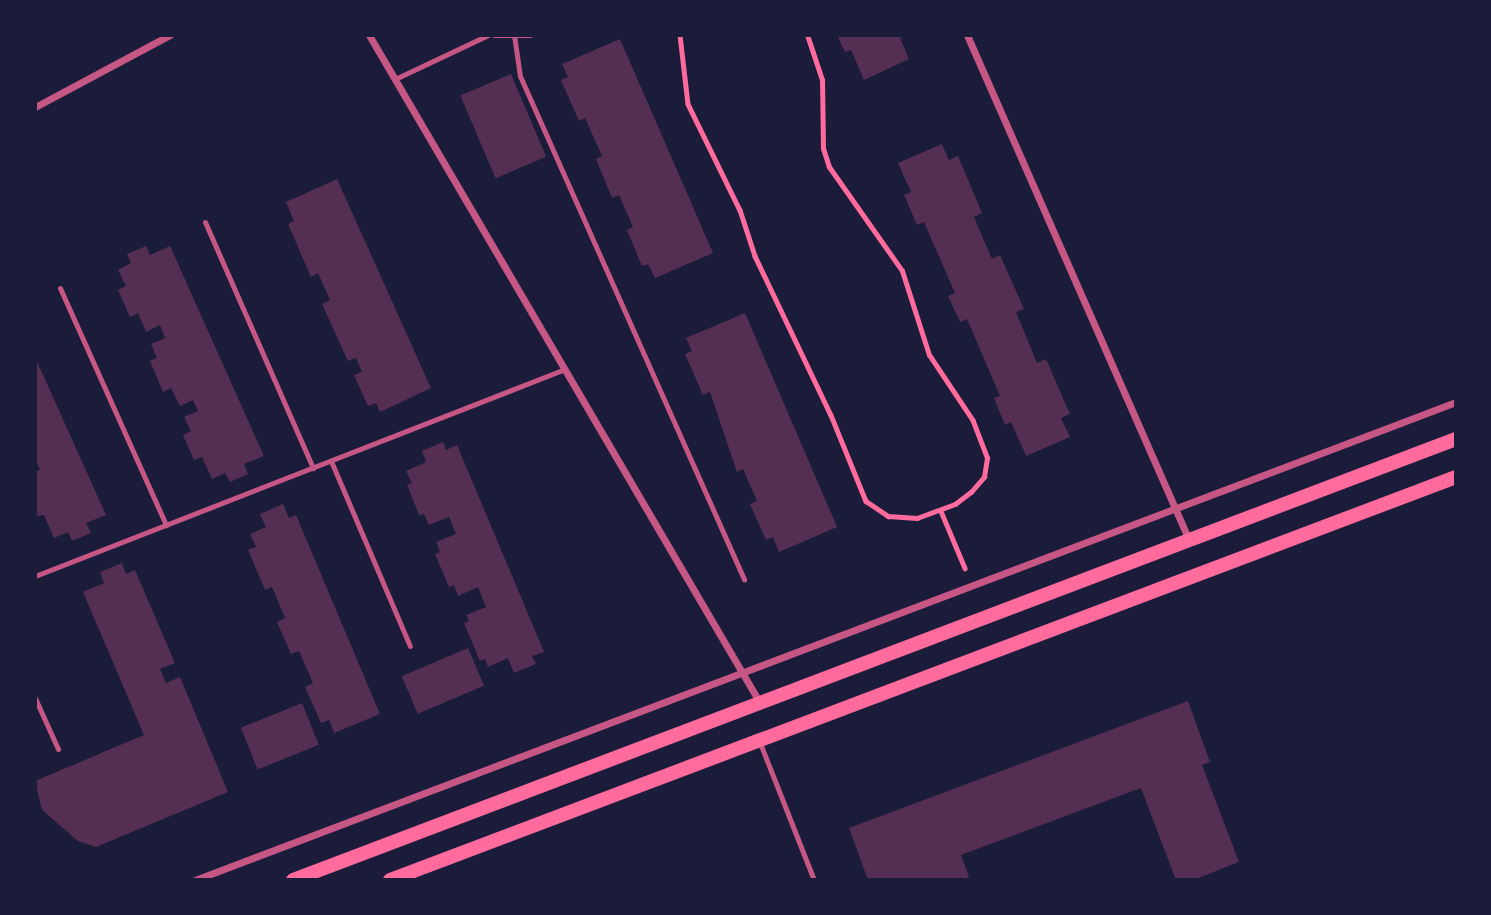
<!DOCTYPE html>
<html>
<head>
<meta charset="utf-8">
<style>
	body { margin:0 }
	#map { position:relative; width:1491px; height:915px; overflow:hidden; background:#1b1b3a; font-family:"Noto Serif",serif }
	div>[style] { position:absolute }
	.building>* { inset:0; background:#542f53; transform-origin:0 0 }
	.path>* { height:4.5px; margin:-2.25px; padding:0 2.25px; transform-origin:2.25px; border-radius:2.25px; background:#ff6b9d }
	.service>* { height:5px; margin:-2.5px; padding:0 2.5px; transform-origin:2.5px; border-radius:2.5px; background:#c65784 }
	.minor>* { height:7px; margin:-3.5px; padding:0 3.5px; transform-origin:3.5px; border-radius:3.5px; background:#c65784 }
	.secondary>* { height:14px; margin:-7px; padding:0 7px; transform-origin:7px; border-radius:7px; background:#ff6b9d }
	span { translate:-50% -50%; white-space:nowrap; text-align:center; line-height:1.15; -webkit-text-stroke:7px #1b1b3a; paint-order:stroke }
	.frame { position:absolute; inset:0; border:37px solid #1b1b3a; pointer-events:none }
</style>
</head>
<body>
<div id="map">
	<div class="building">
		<i style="clip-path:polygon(837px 35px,905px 35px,900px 38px,909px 59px,864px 80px,851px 50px,845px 52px)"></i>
		<i style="clip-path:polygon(620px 39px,713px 253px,655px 278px,648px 264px,642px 266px,627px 230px,633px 227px,619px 195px,612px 198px,596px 159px,602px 156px,585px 118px,579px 121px,561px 80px,568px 77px,562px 64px)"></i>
		<i style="left:511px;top:74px;width:90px;height:55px;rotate:67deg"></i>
		<i style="clip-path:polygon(942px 144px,949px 160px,958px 156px,982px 213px,974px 217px,992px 259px,1000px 255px,1024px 309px,1016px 312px,1037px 363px,1046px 359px,1070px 414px,1061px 418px,1070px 437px,1026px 456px,1011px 422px,1005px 425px,994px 398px,1000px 396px,967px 319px,960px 322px,948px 296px,955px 293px,924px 222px,917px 225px,904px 195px,911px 192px,898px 163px)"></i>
		<i style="clip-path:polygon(337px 179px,431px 388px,380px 412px,376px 403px,368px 406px,354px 375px,362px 372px,356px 358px,348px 361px,322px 304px,330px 300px,318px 273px,311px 277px,288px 224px,294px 221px,286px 202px)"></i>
		<i style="clip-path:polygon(146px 246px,150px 255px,170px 246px,264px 456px,244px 464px,248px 474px,230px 482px,225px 473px,212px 479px,202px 457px,194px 460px,183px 435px,191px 431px,184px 417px,198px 411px,193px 400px,180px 406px,171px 388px,163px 392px,150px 361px,157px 358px,151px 344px,165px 338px,160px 325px,146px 332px,138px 313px,130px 317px,118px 290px,126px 286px,118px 270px,131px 263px,127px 254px)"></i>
		<i style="clip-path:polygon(745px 313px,837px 527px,779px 552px,773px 537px,766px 540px,750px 504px,757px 501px,743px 469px,737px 472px,710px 392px,703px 395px,685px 354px,692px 351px,686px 338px)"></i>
		<i style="clip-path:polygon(35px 357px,106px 515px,86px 523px,91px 533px,72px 541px,68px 532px,54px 538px,44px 515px,35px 516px,35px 472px,40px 470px,35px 458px)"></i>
		<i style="clip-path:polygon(443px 442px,446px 450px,457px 445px,544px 652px,532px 656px,536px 664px,514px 673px,508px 658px,488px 667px,485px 659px,480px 661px,464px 623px,469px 621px,466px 615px,486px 607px,478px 587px,458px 596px,454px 585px,449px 587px,435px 554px,440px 552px,436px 542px,456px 534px,449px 517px,429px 525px,424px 514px,419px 515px,407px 485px,412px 483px,406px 471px,426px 462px,422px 451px)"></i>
		<i style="clip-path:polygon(283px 504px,289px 518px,296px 515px,380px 714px,334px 733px,329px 720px,321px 723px,305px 687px,313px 683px,299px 651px,291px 654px,277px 622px,285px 618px,272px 587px,265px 590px,248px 550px,256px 547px,250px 534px,266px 527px,260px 514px)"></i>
		<i style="clip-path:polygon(122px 563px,126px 574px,135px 570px,175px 663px,160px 669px,166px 683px,180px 677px,228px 792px,96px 847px,78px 841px,42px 810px,35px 781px,144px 735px,83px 592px,104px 583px,100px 572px)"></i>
		<i style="left:468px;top:648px;width:41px;height:72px;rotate:67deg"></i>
		<i style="clip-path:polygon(1188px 701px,1210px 762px,1202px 765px,1239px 862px,1193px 880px,1176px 880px,1141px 788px,961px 855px,970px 880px,868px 880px,849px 828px)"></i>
		<i style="left:302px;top:703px;width:45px;height:66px;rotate:68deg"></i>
	</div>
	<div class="path">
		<i style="left:680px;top:35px;width:69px;rotate:83.4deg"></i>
		<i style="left:688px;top:104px;width:118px;rotate:63.9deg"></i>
		<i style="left:740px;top:210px;width:48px;rotate:71.9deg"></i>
		<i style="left:755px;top:256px;width:176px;rotate:64.5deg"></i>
		<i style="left:831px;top:415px;width:93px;rotate:67.9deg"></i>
		<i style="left:866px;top:501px;width:27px;rotate:34deg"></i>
		<i style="left:888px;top:516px;width:29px;rotate:4deg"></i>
		<i style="left:917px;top:518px;width:40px;rotate:-20.2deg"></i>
		<i style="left:955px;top:504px;width:20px;rotate:-37deg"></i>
		<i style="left:971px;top:492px;width:20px;rotate:-49deg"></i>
		<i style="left:984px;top:477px;width:19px;rotate:-81deg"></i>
		<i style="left:987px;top:458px;width:40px;rotate:-111deg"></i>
		<i style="left:973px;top:421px;width:79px;rotate:-123.7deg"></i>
		<i style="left:929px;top:355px;width:88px;rotate:-107.8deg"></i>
		<i style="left:902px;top:271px;width:127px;rotate:-125.1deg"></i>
		<i style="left:829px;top:167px;width:19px;rotate:-108deg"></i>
		<i style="left:823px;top:149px;width:69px;rotate:-90.8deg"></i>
		<i style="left:822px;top:80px;width:47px;rotate:-108.4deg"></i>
		<i style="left:941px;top:511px;width:62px;rotate:67.2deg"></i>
	</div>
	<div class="service">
		<i style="left:494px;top:35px;width:36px"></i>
		<i style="left:514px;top:35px;width:41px;rotate:81.7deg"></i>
		<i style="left:520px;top:76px;width:551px;rotate:66deg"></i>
		<i style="left:395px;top:79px;width:103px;rotate:-25.3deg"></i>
		<i style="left:205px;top:222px;width:269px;rotate:66.3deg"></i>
		<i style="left:60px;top:288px;width:260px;rotate:65.9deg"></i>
		<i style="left:331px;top:461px;width:201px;rotate:66.9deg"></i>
		<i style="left:35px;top:576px;width:569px;rotate:-21.33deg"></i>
		<i style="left:35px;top:698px;width:56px;rotate:65.7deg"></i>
		<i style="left:760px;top:743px;width:147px;rotate:68.5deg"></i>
		<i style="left:1279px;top:880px;width:1px"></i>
	</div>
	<div class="minor">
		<i style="left:369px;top:35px;width:774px;rotate:59.66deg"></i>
		<i style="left:967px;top:35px;width:552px;rotate:66.27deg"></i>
		<i style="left:35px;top:107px;width:153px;rotate:-28.1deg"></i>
		<i style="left:195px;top:880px;width:1349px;rotate:-20.76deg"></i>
	</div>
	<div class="secondary">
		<i style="left:293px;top:880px;width:1244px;rotate:-20.77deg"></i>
		<i style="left:390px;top:880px;width:1140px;rotate:-20.71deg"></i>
	</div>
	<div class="frame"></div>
</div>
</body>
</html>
